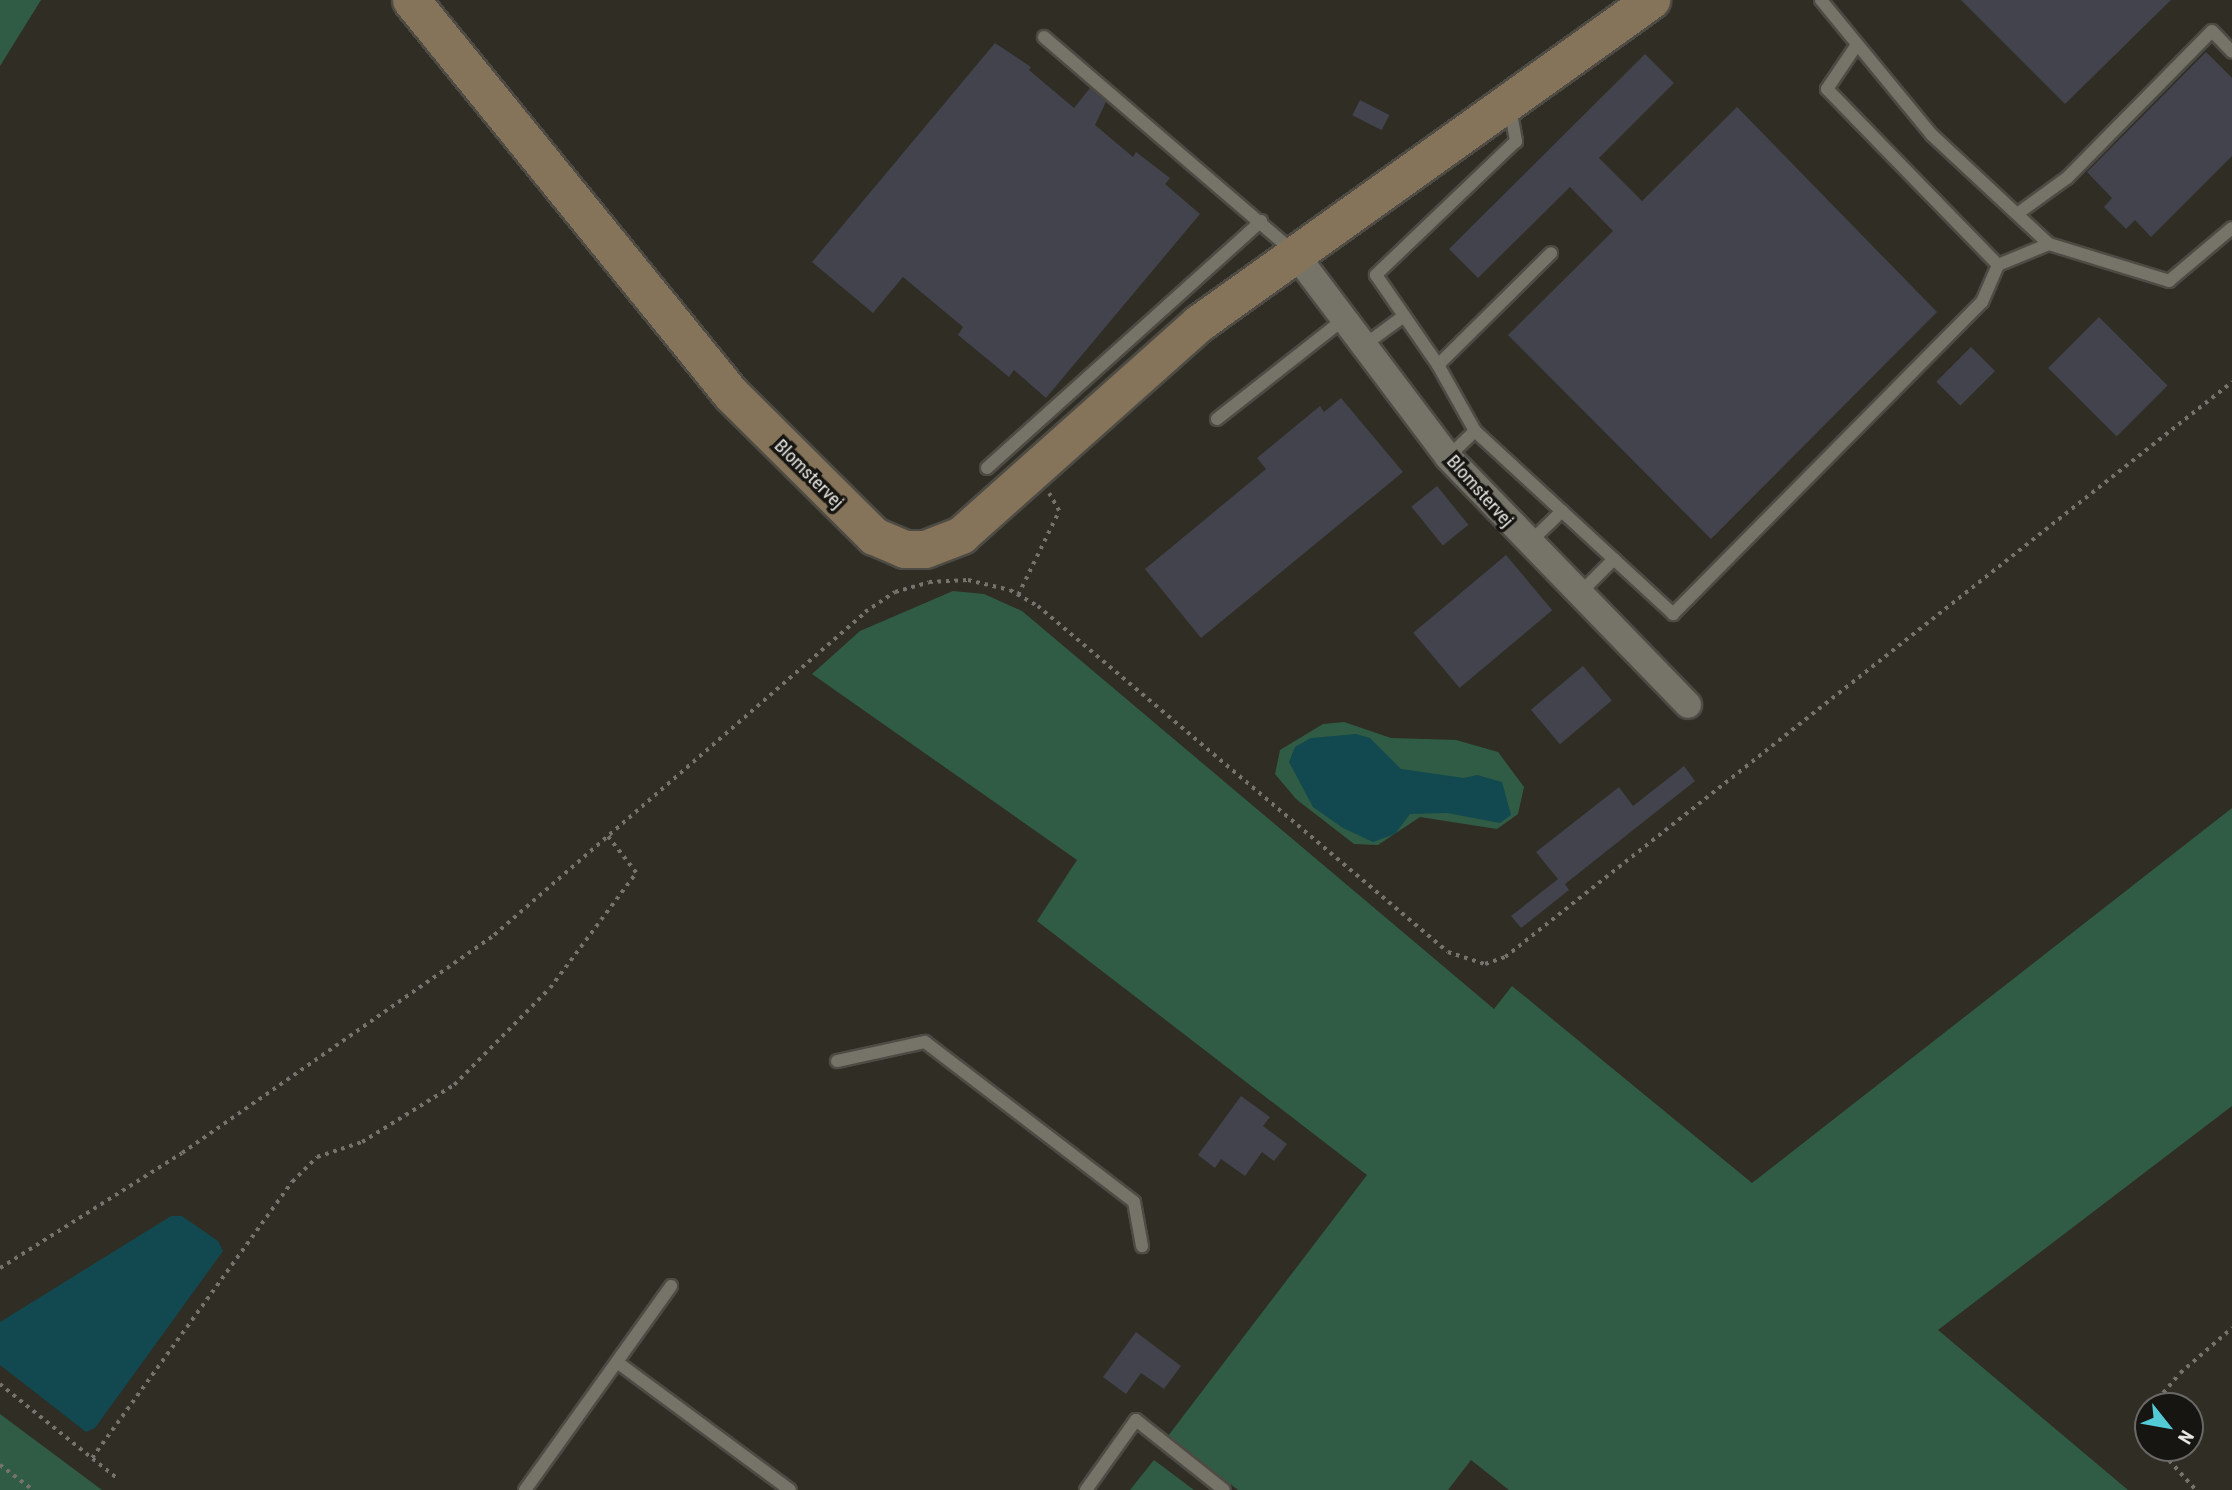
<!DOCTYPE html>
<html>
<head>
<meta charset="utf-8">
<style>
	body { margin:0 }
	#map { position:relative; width:2232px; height:1490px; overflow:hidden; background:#2f2d24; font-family:"Roboto Condensed",sans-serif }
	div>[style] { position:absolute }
	.green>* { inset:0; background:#305c45 }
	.water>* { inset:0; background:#12484f }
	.building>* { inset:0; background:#42434c; transform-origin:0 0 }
	.path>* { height:3.5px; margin-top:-1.75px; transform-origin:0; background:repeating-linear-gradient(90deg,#75736b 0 3.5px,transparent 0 8.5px) }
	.roads { filter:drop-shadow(2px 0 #4d4b44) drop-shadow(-2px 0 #4d4b44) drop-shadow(0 2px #4d4b44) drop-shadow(0 -2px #4d4b44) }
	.lane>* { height:12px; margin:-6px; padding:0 6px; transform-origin:6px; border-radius:6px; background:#767369 }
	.street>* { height:26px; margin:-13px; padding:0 13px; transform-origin:13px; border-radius:13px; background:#767369 }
	.secondary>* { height:37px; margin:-18.5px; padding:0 18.5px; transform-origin:18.5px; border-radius:18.5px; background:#86745a }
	span { translate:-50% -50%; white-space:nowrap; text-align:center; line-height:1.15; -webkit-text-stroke:7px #161511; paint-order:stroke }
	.street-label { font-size:19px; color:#e7e5e0 }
	.north { position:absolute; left:2134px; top:1392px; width:70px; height:70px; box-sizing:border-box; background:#161511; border:2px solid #6a6864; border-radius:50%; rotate:121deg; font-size:19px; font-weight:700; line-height:28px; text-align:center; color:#e7e5e0 }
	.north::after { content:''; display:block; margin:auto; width:24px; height:32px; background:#52cbd7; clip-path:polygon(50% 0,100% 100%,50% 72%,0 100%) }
</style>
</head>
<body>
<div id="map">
	<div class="green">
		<i style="clip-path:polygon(0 0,41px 0,0 66px)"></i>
		<i style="clip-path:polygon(953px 591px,984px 594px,1022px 611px,1494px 1009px,1512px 986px,1752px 1183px,2232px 808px,2232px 1106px,1938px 1330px,2128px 1490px,1509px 1490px,1471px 1460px,1448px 1490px,1238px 1490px,1168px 1436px,1367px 1175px,1037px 921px,1077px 860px,812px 674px,860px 631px)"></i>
		<i style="clip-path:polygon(1344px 722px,1391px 738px,1456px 740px,1498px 752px,1524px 787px,1518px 814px,1497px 829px,1420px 817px,1378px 845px,1354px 844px,1296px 799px,1275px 774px,1280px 750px,1323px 724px)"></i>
		<i style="clip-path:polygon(0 1414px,102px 1490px,0 1490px)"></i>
		<i style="clip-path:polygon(1154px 1460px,1194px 1490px,1130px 1490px)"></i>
	</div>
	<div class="water">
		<i style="clip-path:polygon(1356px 734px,1370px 738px,1401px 769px,1464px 778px,1477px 775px,1502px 782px,1511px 815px,1500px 823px,1447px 813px,1410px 814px,1395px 834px,1373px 842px,1343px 828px,1313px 807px,1289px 762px,1295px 747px,1311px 738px)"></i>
		<i style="clip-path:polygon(171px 1216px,182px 1216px,218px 1241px,223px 1251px,95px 1428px,86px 1432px,0 1365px,0 1322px)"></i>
	</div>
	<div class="building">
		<i style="clip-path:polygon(1961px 0,2171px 0,2065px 104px)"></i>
		<i style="clip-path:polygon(995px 43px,1031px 67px,1029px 70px,1074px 108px,1090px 88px,1106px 102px,1095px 125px,1133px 157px,1136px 152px,1170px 178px,1165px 184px,1200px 214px,1046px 398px,1014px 370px,1009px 377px,958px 335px,963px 327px,903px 277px,873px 313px,812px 262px)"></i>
		<i style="clip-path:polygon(2206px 52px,2232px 78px,2232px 156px,2151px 237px,2135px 220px,2126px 229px,2104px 207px,2112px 198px,2087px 172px)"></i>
		<i style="clip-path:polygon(1645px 54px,1674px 83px,1599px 158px,1642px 201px,1737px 107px,1937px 312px,1711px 539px,1508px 335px,1613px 231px,1570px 187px,1478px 278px,1449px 249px)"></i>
		<i style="left:1360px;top:100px;width:33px;height:17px;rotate:27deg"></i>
		<i style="left:2099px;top:317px;width:97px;height:72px;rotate:45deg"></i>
		<i style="left:1971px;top:347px;width:34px;height:49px;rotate:45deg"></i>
		<i style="clip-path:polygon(1341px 398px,1403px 472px,1201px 638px,1145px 569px,1266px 469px,1257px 458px,1320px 406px,1324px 412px)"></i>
		<i style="left:1437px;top:486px;width:50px;height:33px;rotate:51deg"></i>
		<i style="left:1506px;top:555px;width:72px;height:121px;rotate:50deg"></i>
		<i style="left:1583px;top:666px;width:45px;height:68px;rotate:50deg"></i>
		<i style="clip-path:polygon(1684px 766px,1695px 781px,1565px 884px,1569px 890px,1521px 928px,1511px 916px,1558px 879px,1536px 852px,1619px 787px,1633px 806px)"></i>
		<i style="clip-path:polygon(1241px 1096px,1270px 1117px,1263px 1126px,1287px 1144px,1274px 1161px,1262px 1152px,1245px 1176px,1221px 1159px,1215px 1168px,1198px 1155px)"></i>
		<i style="clip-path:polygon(1136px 1332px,1181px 1366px,1164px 1389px,1141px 1373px,1126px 1394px,1103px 1377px)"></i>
	</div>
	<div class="path">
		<i style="left:1018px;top:595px;width:93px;rotate:-64deg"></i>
		<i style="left:1059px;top:511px;width:20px;rotate:-120deg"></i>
		<i style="left:0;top:1268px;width:215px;rotate:-32.3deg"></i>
		<i style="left:182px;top:1153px;width:381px;rotate:-34.9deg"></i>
		<i style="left:494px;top:935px;width:492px;rotate:-41deg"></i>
		<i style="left:865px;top:612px;width:36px;rotate:-34deg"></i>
		<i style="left:895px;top:592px;width:35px;rotate:-16deg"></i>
		<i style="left:929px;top:582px;width:39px;rotate:-3deg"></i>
		<i style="left:968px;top:580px;width:43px;rotate:13.4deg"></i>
		<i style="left:1010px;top:590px;width:32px;rotate:30deg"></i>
		<i style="left:1038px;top:606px;width:536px;rotate:40.16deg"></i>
		<i style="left:1448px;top:952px;width:39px;rotate:18deg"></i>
		<i style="left:1485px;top:964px;width:21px;rotate:-19deg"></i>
		<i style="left:1505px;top:957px;width:927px;rotate:-38.34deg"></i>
		<i style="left:0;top:1384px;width:150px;rotate:38.8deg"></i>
		<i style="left:2152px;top:1406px;width:43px;rotate:-49.7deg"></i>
		<i style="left:2180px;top:1373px;width:69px;rotate:-40.9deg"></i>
		<i style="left:2148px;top:1412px;width:25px;rotate:90deg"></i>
		<i style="left:2158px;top:1448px;width:57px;rotate:47.9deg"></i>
		<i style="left:92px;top:1458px;width:341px;rotate:-54.1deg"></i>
		<i style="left:292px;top:1182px;width:35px;rotate:-45deg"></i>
		<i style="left:317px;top:1157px;width:47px;rotate:-18.4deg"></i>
		<i style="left:362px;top:1142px;width:108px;rotate:-31.8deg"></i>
		<i style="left:454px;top:1085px;width:136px;rotate:-45.3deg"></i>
		<i style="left:550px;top:988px;width:144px;rotate:-53.2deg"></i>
		<i style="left:636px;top:873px;width:46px;rotate:-127.9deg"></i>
		<i style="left:0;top:1465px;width:41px;rotate:37.1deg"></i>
	</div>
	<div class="roads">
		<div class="lane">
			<i style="left:1821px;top:0;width:175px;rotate:50.6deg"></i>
			<i style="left:1932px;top:135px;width:160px;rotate:43deg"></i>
			<i style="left:2049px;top:244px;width:126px;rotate:17.1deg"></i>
			<i style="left:2169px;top:281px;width:82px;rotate:-40.1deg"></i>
			<i style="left:1044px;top:37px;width:330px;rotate:40.7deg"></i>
			<i style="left:1856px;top:46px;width:52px;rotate:124deg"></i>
			<i style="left:1827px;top:89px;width:245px;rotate:45.8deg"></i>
			<i style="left:1998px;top:265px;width:55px;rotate:-22.4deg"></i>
			<i style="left:1510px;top:107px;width:35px;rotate:80deg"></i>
			<i style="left:1516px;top:141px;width:194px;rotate:136.3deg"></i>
			<i style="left:1376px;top:275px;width:109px;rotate:55.4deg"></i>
			<i style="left:1438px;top:365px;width:76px;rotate:60.7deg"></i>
			<i style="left:1475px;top:431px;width:270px;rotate:42.7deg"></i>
			<i style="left:1673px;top:614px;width:439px;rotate:-45.3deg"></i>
			<i style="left:1982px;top:302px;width:40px;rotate:-66.6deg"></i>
			<i style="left:2017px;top:214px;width:62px;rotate:-35.8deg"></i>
			<i style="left:2067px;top:178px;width:206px;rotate:-45.4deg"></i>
			<i style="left:2212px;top:31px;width:29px;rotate:46deg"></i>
			<i style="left:1363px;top:346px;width:51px;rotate:-36.2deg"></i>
			<i style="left:1438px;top:365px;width:159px;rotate:-44.7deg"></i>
			<i style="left:1217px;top:419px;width:160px;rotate:-38.2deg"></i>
			<i style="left:1448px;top:457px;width:37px;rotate:-44deg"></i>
			<i style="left:987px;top:468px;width:369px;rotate:-42deg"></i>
			<i style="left:1529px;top:543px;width:46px;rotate:-44.1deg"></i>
			<i style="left:1580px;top:593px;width:48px;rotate:-45deg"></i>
			<i style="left:837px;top:1061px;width:90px;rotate:-12.2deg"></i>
			<i style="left:925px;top:1042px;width:263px;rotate:37.4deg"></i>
			<i style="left:1134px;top:1202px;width:45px;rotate:79.7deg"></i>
			<i style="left:617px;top:1362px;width:215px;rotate:36.5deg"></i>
			<i style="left:525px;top:1490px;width:251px;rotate:-54.4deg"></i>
			<i style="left:1086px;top:1490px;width:86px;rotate:-54.5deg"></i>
			<i style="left:1136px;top:1420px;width:112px;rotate:38.5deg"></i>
		</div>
		<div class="street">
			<i style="left:1296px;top:255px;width:253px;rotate:53deg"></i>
			<i style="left:1448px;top:457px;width:345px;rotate:45.9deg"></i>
		</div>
		<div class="secondary">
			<i style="left:411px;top:0;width:508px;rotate:50.92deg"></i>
			<i style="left:731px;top:394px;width:202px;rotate:44.8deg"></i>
			<i style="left:874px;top:536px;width:33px;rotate:23deg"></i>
			<i style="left:904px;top:549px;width:21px"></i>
			<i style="left:925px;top:549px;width:39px;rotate:-21deg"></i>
			<i style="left:961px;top:535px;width:319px;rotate:-41.7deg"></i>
			<i style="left:1199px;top:323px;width:556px;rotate:-35.55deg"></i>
		</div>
	</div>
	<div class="street-label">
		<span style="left:809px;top:474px;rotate:45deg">Blomstervej</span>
		<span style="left:1480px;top:491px;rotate:48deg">Blomstervej</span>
	</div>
	<div class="north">N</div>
</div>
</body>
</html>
